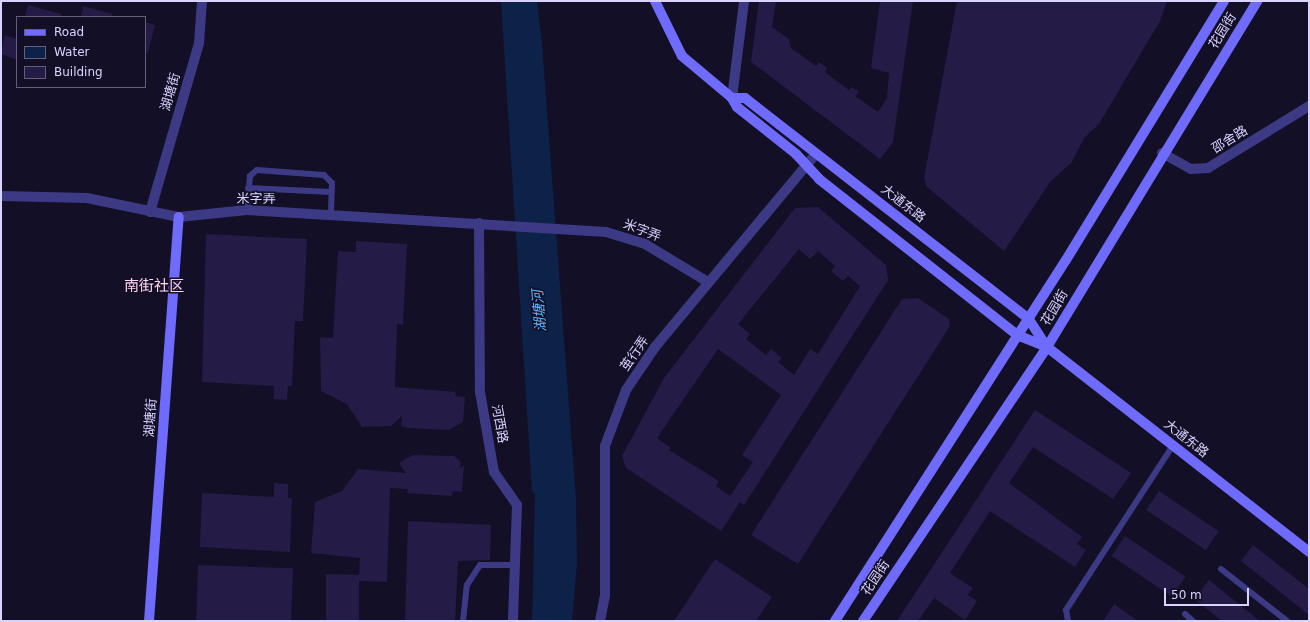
<!DOCTYPE html>
<html>
<head>
<meta charset="utf-8">
<style>
	body { margin:0 }
	#map { position:relative; width:1310px; height:622px; overflow:hidden; background:#130f26; font-family:"DejaVu Sans","Noto Sans SC",sans-serif }
	div>[style] { position:absolute }
	.water>* { inset:0; background:#0c2248 }
	.building>* { inset:0; background:#241b47; transform-origin:0 0 }
	.lane>* { height:6px; margin:-3px; padding:0 3px; transform-origin:3px; border-radius:3px; background:#3d3a85 }
	.street>* { height:10px; margin:-5px; padding:0 5px; transform-origin:5px; border-radius:5px; background:#3d3a85 }
	.secondary>* { height:10px; margin:-5px; padding:0 5px; transform-origin:5px; border-radius:5px; background:#6f6bff }
	span { translate:-50% -50%; white-space:nowrap; text-align:center; line-height:1.15; -webkit-text-stroke:3px #130f26; paint-order:stroke }
	.street-label { font-size:13px; color:#d9d4ff }
	.water-label { font-size:14px; color:#62b6ff; font-style:italic }
	.quarter-label { font-size:15px; color:#ffd6f0 }
	.frame { position:absolute; inset:0; border:2px solid #d9d4ff; pointer-events:none }
	.legend { position:absolute; left:16px; top:16px; width:130px; height:72px; box-sizing:border-box; background:#130f26; border:1px solid #625e7d; margin:0; padding:5px 7px; list-style:none; font-size:12px; color:#d9d4ff }
	.legend li { display:flex; align-items:center; gap:8px; height:20px }
	.legend b { width:20px; border:1px solid #625e7d }
	.scale { position:absolute; left:1164px; top:588px; width:85px; height:18px; box-sizing:border-box; border:2px solid #d9d4ff; border-top:0; padding-left:5px; font-size:12px; line-height:14px; white-space:nowrap; color:#d9d4ff; -webkit-text-stroke:3px #130f26; paint-order:stroke }
</style>
</head>
<body>
<div id="map">
	<div class="water">
		<i style="clip-path:polygon(501px 1px,537px 1px,542px 44px,576px 500px,577px 564px,572px 621px,532px 621px,535px 495px,532px 491px)"></i>
	</div>
	<div class="building">
		<i style="clip-path:polygon(759px 1px,776px 1px,772px 27px,789px 39px,791px 48px,816px 66px,819px 62px,827px 68px,825px 72px,849px 90px,852px 87px,859px 92px,855px 96px,878px 112px,887px 98px,889px 73px,871px 68px,880px 1px,913px 1px,893px 142px,880px 159px,751px 62px)"></i>
		<i style="clip-path:polygon(957px 1px,1167px 1px,1160px 21px,1099px 124px,1084px 138px,1072px 162px,1050px 182px,1004px 251px,927px 187px,924px 178px)"></i>
		<i style="clip-path:polygon(28px 5px,61px 14px,61px 17px,25px 17px)"></i>
		<i style="clip-path:polygon(83px 6px,112px 14px,112px 17px,81px 17px)"></i>
		<i style="clip-path:polygon(145px 22px,155px 25px,148px 53px,145px 53px)"></i>
		<i style="clip-path:polygon(5px 35px,17px 39px,17px 60px,1px 54px)"></i>
		<i style="clip-path:polygon(evenodd,818px 207px,886px 265px,888px 280px,744px 505px,740px 502px,721px 531px,626px 468px,622px 456px,664px 378px,795px 208px,818px 207px,799px 249px,810px 259px,818px 251px,835px 266px,831px 271px,843px 281px,848px 276px,860px 286px,818px 354px,810px 349px,794px 375px,778px 362px,782px 358px,771px 349px,766px 355px,746px 339px,750px 334px,738px 324px,799px 249px,818px 207px,718px 349px,781px 395px,742px 455px,753px 462px,730px 496px,716px 486px,719px 481px,669px 450px,671px 448px,657px 438px,718px 349px)"></i>
		<i style="clip-path:polygon(206px 234px,307px 239px,303px 321px,295px 321px,292px 386px,288px 386px,287px 400px,274px 399px,274px 386px,202px 382px)"></i>
		<i style="clip-path:polygon(356px 241px,407px 244px,403px 325px,397px 324px,395px 387px,456px 392px,455px 396px,465px 397px,463px 422px,449px 430px,408px 428px,401px 426px,402px 416px,391px 426px,362px 427px,347px 404px,321px 391px,320px 337px,333px 338px,338px 251px,356px 252px)"></i>
		<i style="clip-path:polygon(918px 298px,949px 319px,950px 326px,798px 564px,751px 535px,902px 299px)"></i>
		<i style="clip-path:polygon(1035px 410px,1131px 473px,1113px 499px,1033px 447px,1009px 483px,1082px 537px,1077px 544px,1086px 550px,1075px 567px,990px 511px,950px 573px,973px 588px,968px 595px,977px 601px,965px 620px,934px 598px,918px 621px,897px 621px)"></i>
		<i style="clip-path:polygon(413px 455px,454px 456px,461px 462px,460px 469px,464px 465px,462px 492px,453px 491px,452px 496px,407px 493px,408px 489px,390px 488px,387px 582px,359px 581px,359px 621px,326px 621px,326px 574px,359px 575px,360px 558px,311px 553px,315px 502px,342px 491px,358px 469px,406px 473px,399px 463px)"></i>
		<i style="clip-path:polygon(274px 483px,288px 484px,288px 498px,292px 498px,290px 552px,200px 547px,202px 493px,274px 497px)"></i>
		<i style="left:1159px;top:491px;width:72px;height:23px;rotate:34deg"></i>
		<i style="clip-path:polygon(408px 521px,491px 525px,490px 560px,458px 561px,455px 621px,405px 621px)"></i>
		<i style="left:1125px;top:536px;width:73px;height:24px;rotate:34deg"></i>
		<i style="clip-path:polygon(1253px 545px,1309px 589px,1309px 615px,1241px 561px)"></i>
		<i style="clip-path:polygon(715px 559px,772px 597px,756px 621px,674px 621px)"></i>
		<i style="left:198px;top:565px;width:95px;height:56px;rotate:2deg"></i>
		<i style="clip-path:polygon(1209px 580px,1260px 621px,1222px 621px,1194px 599px)"></i>
		<i style="clip-path:polygon(1114px 604px,1138px 621px,1103px 621px)"></i>
	</div>
	<div class="lane">
		<i style="left:248px;top:188px;width:83px;rotate:2.8deg"></i>
		<i style="left:247px;top:210px;width:34px;rotate:-85deg"></i>
		<i style="left:250px;top:176px;width:9px;rotate:-41deg"></i>
		<i style="left:257px;top:170px;width:67px;rotate:4.3deg"></i>
		<i style="left:324px;top:175px;width:11px;rotate:45deg"></i>
		<i style="left:332px;top:183px;width:31px;rotate:92deg"></i>
		<i style="left:1221px;top:569px;width:84px;rotate:38.2deg"></i>
		<i style="left:1185px;top:614px;width:11px;rotate:41deg"></i>
		<i style="left:463px;top:621px;width:36px;rotate:-84deg"></i>
		<i style="left:467px;top:585px;width:24px;rotate:-57deg"></i>
		<i style="left:480px;top:565px;width:35px"></i>
		<i style="left:1068px;top:621px;width:11px;rotate:-100deg"></i>
		<i style="left:1066px;top:610px;width:197px;rotate:-57deg"></i>
	</div>
	<div class="street">
		<i style="left:732px;top:98px;width:98px;rotate:-82.9deg"></i>
		<i style="left:1162px;top:153px;width:33px;rotate:29deg"></i>
		<i style="left:1191px;top:169px;width:17px;rotate:-3deg"></i>
		<i style="left:1208px;top:168px;width:119px;rotate:-31.5deg"></i>
		<i style="left:1px;top:196px;width:86px;rotate:1.3deg"></i>
		<i style="left:87px;top:198px;width:94px;rotate:11.7deg"></i>
		<i style="left:179px;top:217px;width:68px;rotate:-5.9deg"></i>
		<i style="left:247px;top:210px;width:360px;rotate:3.5deg"></i>
		<i style="left:606px;top:232px;width:41px;rotate:17.1deg"></i>
		<i style="left:645px;top:244px;width:74px;rotate:31.1deg"></i>
		<i style="left:150px;top:212px;width:176px;rotate:-73.8deg"></i>
		<i style="left:199px;top:43px;width:42px;rotate:-85.9deg"></i>
		<i style="left:479px;top:223px;width:169px;rotate:89.7deg"></i>
		<i style="left:480px;top:392px;width:81px;rotate:80.1deg"></i>
		<i style="left:494px;top:472px;width:40px;rotate:55.1deg"></i>
		<i style="left:517px;top:505px;width:116px;rotate:92deg"></i>
		<i style="left:600px;top:621px;width:26px;rotate:-79deg"></i>
		<i style="left:605px;top:595px;width:149px;rotate:-90deg"></i>
		<i style="left:605px;top:446px;width:60px;rotate:-69.4deg"></i>
		<i style="left:626px;top:390px;width:52px;rotate:-56deg"></i>
		<i style="left:655px;top:347px;width:251px;rotate:-50.2deg"></i>
	</div>
	<div class="secondary">
		<i style="left:655px;top:1px;width:61px;rotate:63.9deg"></i>
		<i style="left:682px;top:56px;width:65px;rotate:40deg"></i>
		<i style="left:732px;top:98px;width:10px;rotate:61deg"></i>
		<i style="left:737px;top:107px;width:75px;rotate:38.5deg"></i>
		<i style="left:796px;top:154px;width:34px;rotate:47deg"></i>
		<i style="left:819px;top:179px;width:252px;rotate:38.2deg"></i>
		<i style="left:1017px;top:335px;width:32px;rotate:22deg"></i>
		<i style="left:1047px;top:347px;width:333px;rotate:38deg"></i>
		<i style="left:732px;top:98px;width:13px"></i>
		<i style="left:745px;top:98px;width:358px;rotate:37.9deg"></i>
		<i style="left:1028px;top:318px;width:35px;rotate:57deg"></i>
		<i style="left:149px;top:621px;width:405px;rotate:-85.8deg"></i>
		<i style="left:835px;top:621px;width:429px;rotate:-57.4deg"></i>
		<i style="left:1066px;top:260px;width:303px;rotate:-58.6deg"></i>
		<i style="left:863px;top:621px;width:330px;rotate:-56.1deg"></i>
		<i style="left:1047px;top:347px;width:405px;rotate:-58.7deg"></i>
	</div>
	<div class="street-label">
		<span style="left:1223px;top:31px;rotate:-58deg">花园街</span>
		<span style="left:171px;top:92px;rotate:-74deg">湖塘街</span>
		<span style="left:1230px;top:140px;rotate:-32deg">邵舍路</span>
		<span style="left:256px;top:199px">米字弄</span>
		<span style="left:903px;top:204px;rotate:38deg">大通东路</span>
		<span style="left:642px;top:231px;rotate:21deg">米字弄</span>
		<span style="left:1055px;top:308px;rotate:-59deg">花园街</span>
		<span style="left:635px;top:354px;rotate:-55deg">茧行弄</span>
		<span style="left:151px;top:418px;rotate:-86deg">湖塘街</span>
		<span style="left:499px;top:424px;rotate:80deg">河西路</span>
		<span style="left:1186px;top:439px;rotate:38deg">大通东路</span>
		<span style="left:876px;top:578px;rotate:-56deg">花园街</span>
	</div>
	<div class="water-label">
		<span style="left:539px;top:311px;rotate:-95deg">湖塘河</span>
	</div>
	<div class="quarter-label">
		<span style="left:154px;top:287px">南街社区</span>
	</div>
	<div class="frame"></div>
	<ul class="legend">
	<li><b style="height:5px;background:#6f6bff"></b>Road</li>
	<li><b style="height:11px;background:#0c2248"></b>Water</li>
	<li><b style="height:11px;background:#241b47"></b>Building</li>
	</ul>
	<div class="scale">50 m</div>
</div>
</body>
</html>
